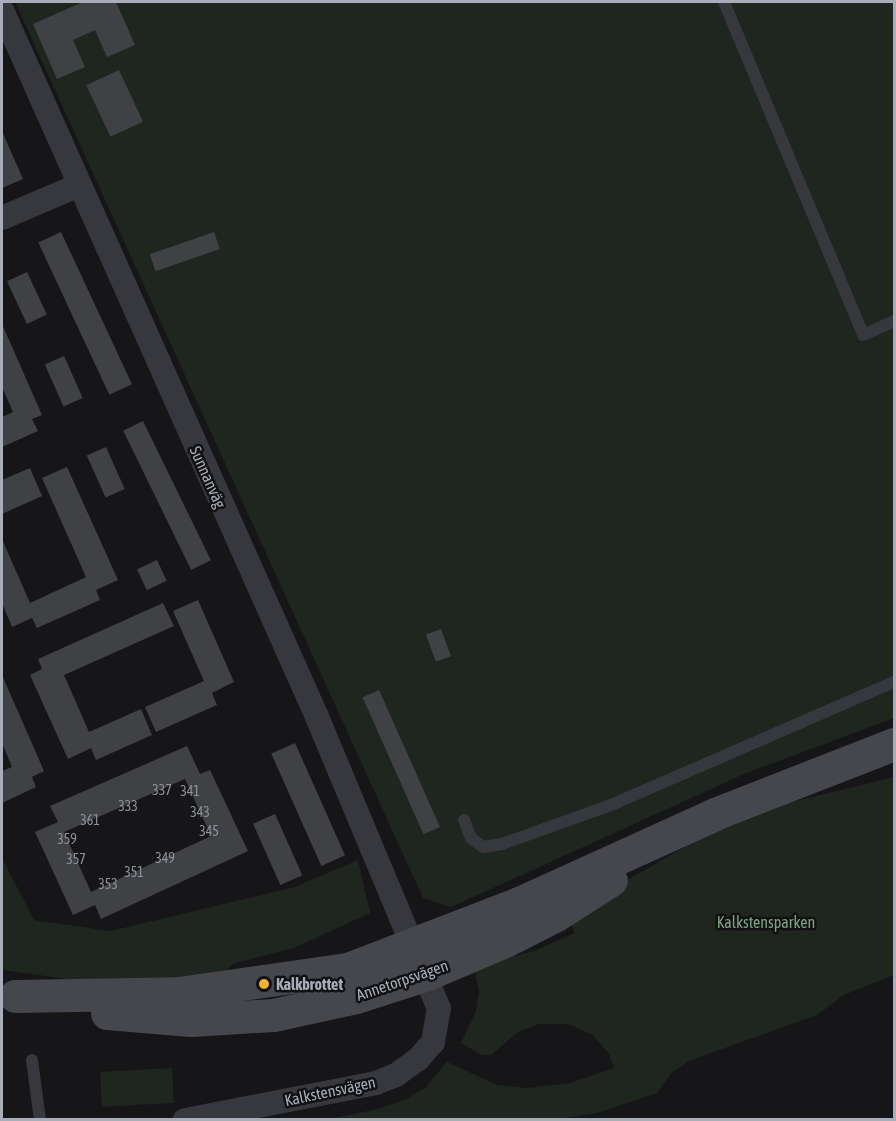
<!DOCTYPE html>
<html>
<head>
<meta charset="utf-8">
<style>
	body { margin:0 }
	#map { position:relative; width:896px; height:1121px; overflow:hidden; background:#161618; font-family:"Asap Condensed",sans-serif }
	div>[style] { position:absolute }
	.green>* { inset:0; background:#1e261f; transform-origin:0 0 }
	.building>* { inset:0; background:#404145; transform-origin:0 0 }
	.lane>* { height:12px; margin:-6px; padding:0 6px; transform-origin:6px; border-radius:6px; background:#37383d }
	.street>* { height:24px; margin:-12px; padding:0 12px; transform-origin:12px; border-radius:12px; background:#37383d }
	.secondary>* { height:33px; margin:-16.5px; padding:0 16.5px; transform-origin:16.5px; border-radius:16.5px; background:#45474d }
	.dots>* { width:16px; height:16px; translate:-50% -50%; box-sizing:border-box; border:3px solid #111113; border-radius:50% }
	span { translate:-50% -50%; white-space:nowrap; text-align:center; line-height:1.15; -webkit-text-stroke:5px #111113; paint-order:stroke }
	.number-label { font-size:14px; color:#8e929b }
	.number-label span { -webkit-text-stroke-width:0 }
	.street-label { font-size:16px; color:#a8adb8 }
	.park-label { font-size:16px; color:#7fa381 }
	.poi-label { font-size:16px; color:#a8adb8; font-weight:700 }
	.left { translate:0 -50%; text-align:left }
	.frame { position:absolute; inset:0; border:3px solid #a8adb8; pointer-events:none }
</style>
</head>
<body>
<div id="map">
	<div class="green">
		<i style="clip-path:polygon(15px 2px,894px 2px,894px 718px,744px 774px,451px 907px,423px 898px)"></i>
		<i style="clip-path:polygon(894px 777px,894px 975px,844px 995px,817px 1015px,691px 1060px,671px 1073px,657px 1093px,597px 1113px,554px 1120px,324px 1120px,378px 1109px,406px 1099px,425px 1088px,447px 1062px,497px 1085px,525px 1088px,570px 1083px,614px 1068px,609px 1054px,593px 1035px,568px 1024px,539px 1024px,518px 1032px,491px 1055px,482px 1055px,461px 1043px,476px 1011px,479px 992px,474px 967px,534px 951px,575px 933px,570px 922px,605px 893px,702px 837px,759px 810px)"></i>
		<i style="clip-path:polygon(2px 858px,34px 920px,111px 931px,295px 887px,358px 860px,370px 913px,294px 948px,235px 963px,214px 980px,82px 981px,2px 970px)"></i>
		<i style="left:172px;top:1068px;width:35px;height:72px;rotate:87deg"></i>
	</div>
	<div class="building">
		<i style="clip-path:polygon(83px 2px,116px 2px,135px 45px,107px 57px,95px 30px,73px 40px,85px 67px,57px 79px,33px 24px)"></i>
		<i style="left:119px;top:70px;width:57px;height:36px;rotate:65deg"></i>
		<i style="clip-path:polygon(2px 131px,23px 179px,2px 188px)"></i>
		<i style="left:61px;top:232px;width:168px;height:25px;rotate:65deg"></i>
		<i style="left:214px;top:232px;width:18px;height:68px;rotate:71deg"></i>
		<i style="left:27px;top:272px;width:47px;height:22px;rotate:65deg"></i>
		<i style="clip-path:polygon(2px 324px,42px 415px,32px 419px,38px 431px,2px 447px,2px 417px,13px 412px,2px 387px)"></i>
		<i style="left:64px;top:356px;width:46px;height:21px;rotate:66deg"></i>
		<i style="left:143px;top:421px;width:155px;height:22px;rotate:64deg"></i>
		<i style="left:106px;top:447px;width:46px;height:21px;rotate:66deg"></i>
		<i style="clip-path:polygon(67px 467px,118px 580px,96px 590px,100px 600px,37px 628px,32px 618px,12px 627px,2px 603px,2px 539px,30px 603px,86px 577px,42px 478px)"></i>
		<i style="clip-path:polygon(30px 468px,42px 496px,2px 514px,2px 480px)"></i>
		<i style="left:157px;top:560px;width:23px;height:22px;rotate:65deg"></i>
		<i style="clip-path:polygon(198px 600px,234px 682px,212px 693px,217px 705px,156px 732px,145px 707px,204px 681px,173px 611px)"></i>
		<i style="clip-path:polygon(163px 603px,174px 626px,64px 675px,89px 732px,141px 709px,152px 735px,96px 760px,91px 748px,68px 759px,30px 675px,42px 669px,38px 659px)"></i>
		<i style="left:441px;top:629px;width:29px;height:16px;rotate:70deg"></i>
		<i style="clip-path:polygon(2px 675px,44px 771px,32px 777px,36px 787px,2px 803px,2px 771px,12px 767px,2px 743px)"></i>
		<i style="left:379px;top:690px;width:150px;height:18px;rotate:66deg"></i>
		<i style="left:295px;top:743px;width:123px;height:26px;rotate:66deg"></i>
		<i style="clip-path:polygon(evenodd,187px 746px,200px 774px,210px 770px,248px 851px,101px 919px,95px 905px,73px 915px,35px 832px,58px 822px,50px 806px,187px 746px,185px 779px,211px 836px,91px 892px,64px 832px,185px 779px)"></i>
		<i style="left:275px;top:814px;width:67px;height:24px;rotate:66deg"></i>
	</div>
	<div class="lane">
		<i style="left:724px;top:2px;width:361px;rotate:67.3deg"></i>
		<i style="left:863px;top:335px;width:34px;rotate:-24deg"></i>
		<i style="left:464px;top:820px;width:19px;rotate:69deg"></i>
		<i style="left:471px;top:838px;width:15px;rotate:37deg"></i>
		<i style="left:483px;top:847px;width:19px;rotate:-9deg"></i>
		<i style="left:502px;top:844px;width:116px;rotate:-19.7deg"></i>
		<i style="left:611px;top:805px;width:309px;rotate:-23.5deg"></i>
		<i style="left:32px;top:1060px;width:61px;rotate:82.4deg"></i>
	</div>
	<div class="street">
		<i style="left:2px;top:10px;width:774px;rotate:65.98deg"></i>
		<i style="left:317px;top:717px;width:316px;rotate:67.3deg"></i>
		<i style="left:439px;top:1008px;width:35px;rotate:100deg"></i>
		<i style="left:433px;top:1042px;width:23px;rotate:131deg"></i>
		<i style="left:418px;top:1059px;width:27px;rotate:144deg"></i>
		<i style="left:396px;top:1075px;width:22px;rotate:158deg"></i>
		<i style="left:376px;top:1083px;width:195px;rotate:169deg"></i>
		<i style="left:2px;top:218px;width:84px;rotate:-23.2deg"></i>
	</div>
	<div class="secondary">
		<i style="left:15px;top:996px;width:164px;rotate:-1deg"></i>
		<i style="left:179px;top:993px;width:171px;rotate:-8.1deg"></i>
		<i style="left:348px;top:969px;width:183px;rotate:-21.1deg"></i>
		<i style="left:519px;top:903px;width:217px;rotate:-24.4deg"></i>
		<i style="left:717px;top:813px;width:190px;rotate:-21.3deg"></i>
		<i style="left:107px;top:1013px;width:84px;rotate:4.8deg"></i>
		<i style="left:191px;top:1020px;width:82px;rotate:-3.5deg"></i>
		<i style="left:273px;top:1015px;width:85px;rotate:-12.2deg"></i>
		<i style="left:356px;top:997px;width:75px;rotate:-17.9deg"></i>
		<i style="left:427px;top:974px;width:87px;rotate:-23deg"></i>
		<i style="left:507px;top:940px;width:55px;rotate:-27deg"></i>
		<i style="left:556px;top:915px;width:65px;rotate:-32.5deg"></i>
	</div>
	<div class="dots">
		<i style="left:264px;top:984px;background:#f2b134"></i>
	</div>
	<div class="number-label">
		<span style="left:162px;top:790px">337</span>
		<span style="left:190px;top:791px">341</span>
		<span style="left:128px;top:806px">333</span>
		<span style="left:200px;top:812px">343</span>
		<span style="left:90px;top:820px">361</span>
		<span style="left:209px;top:831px">345</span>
		<span style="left:67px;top:839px">359</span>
		<span style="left:165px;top:858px">349</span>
		<span style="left:76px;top:859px">357</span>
		<span style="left:134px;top:872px">351</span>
		<span style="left:108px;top:884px">353</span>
	</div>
	<div class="street-label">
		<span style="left:208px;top:477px;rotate:66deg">Sunnanväg</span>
		<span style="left:402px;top:980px;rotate:-19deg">Annetorpsvägen</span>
		<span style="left:330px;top:1091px;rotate:-12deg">Kalkstensvägen</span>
	</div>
	<div class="park-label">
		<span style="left:766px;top:922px">Kalkstensparken</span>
	</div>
	<div class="poi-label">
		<span class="left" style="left:276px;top:984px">Kalkbrottet</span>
	</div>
	<div class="frame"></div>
</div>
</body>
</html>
